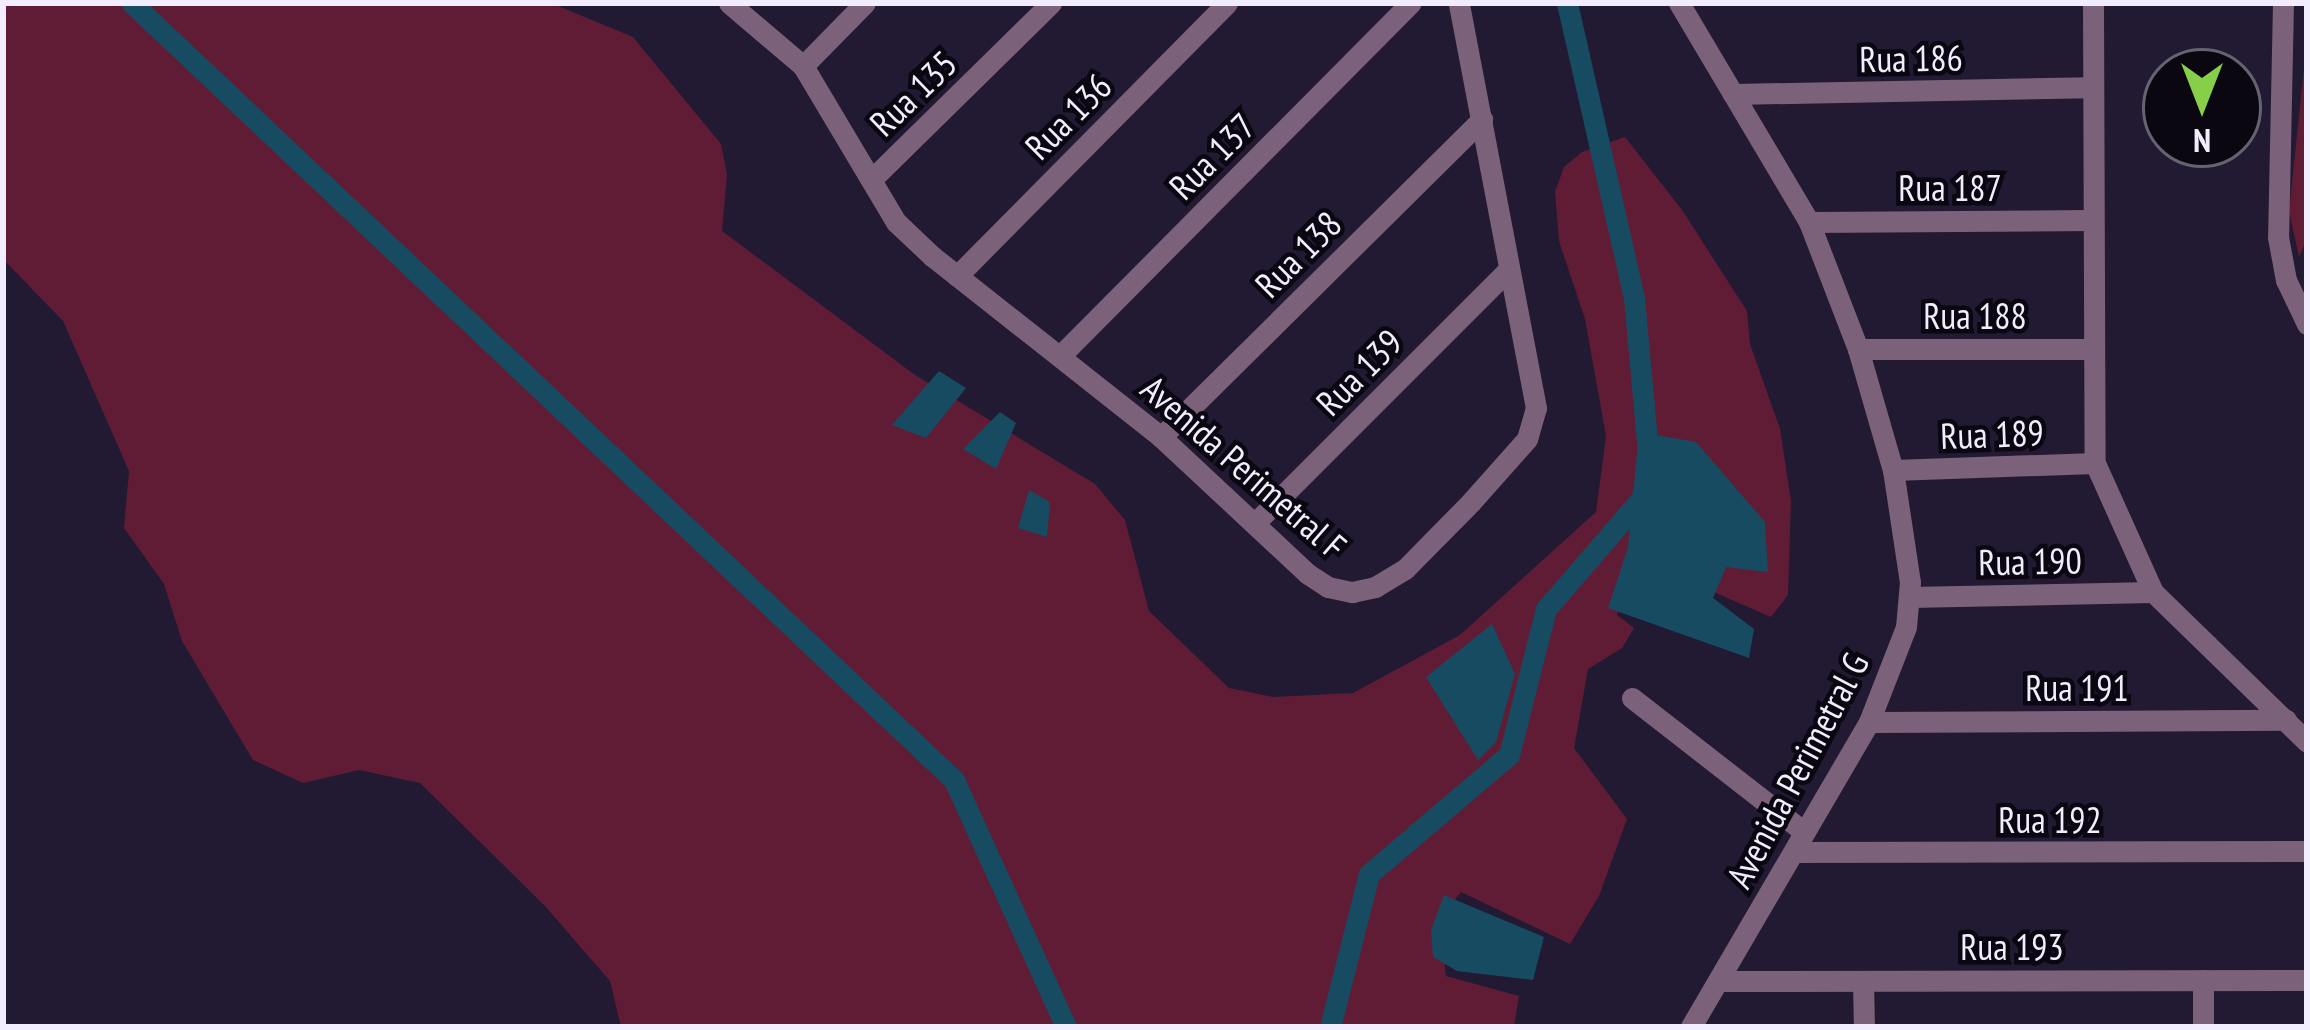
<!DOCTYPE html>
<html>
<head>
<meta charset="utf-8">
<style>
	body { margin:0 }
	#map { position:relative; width:2310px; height:1030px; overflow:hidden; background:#211a32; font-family:"PT Sans Narrow",sans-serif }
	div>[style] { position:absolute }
	.green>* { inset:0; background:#601c35 }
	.water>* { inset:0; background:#174b62 }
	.canal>* { height:21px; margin:-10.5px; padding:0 10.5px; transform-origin:10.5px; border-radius:10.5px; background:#174b62 }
	.minor>* { height:21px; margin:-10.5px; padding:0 10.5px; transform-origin:10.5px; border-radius:10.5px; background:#7c617a }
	span { translate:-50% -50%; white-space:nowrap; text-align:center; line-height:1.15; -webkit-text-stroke:9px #0a0711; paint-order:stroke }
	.street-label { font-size:36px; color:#f1edfe }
	.frame { position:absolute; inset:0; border:6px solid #f1edfe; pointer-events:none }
	.north { position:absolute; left:2142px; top:48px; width:120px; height:120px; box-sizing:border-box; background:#0a0711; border:3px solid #666370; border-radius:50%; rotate:180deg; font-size:33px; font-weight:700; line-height:48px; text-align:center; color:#f1edfe }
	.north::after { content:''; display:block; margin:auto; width:42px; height:54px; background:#88cf49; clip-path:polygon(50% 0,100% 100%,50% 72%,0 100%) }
</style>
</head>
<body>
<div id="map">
	<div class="green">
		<i style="clip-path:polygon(3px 3px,551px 3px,633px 37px,721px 144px,727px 175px,722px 231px,915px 375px,1095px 484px,1125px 520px,1149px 611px,1229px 688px,1273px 697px,1353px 693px,1460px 635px,1596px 512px,1606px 436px,1585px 319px,1559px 241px,1555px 192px,1564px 167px,1582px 152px,1625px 137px,1682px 210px,1747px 311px,1750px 344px,1780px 429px,1791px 501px,1788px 595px,1771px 617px,1663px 570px,1625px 581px,1617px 615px,1634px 628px,1622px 648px,1588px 669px,1574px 748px,1627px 819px,1599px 896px,1570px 944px,1461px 892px,1439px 919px,1446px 976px,1519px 996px,1514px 1027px,621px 1027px,610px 981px,545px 906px,420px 783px,359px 770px,303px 783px,253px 760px,182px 641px,164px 584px,124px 528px,129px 471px,63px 321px,3px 259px)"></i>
		<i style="clip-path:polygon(2307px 40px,2307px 239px,2299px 257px,2289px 211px)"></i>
	</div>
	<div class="water">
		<i style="clip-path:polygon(939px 371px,966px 388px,926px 438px,892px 425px)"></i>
		<i style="clip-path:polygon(1000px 412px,1016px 423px,996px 469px,963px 449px)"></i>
		<i style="clip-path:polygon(1639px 432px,1696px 442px,1765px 522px,1768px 572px,1726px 567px,1713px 598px,1754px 629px,1749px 658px,1608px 608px,1628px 547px)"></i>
		<i style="clip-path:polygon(1029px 490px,1050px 502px,1047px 537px,1018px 528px)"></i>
		<i style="clip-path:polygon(1492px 624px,1515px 674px,1496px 742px,1478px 760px,1426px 677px)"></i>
		<i style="clip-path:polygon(1444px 895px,1544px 937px,1533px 980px,1457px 971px,1433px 957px,1431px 930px)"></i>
	</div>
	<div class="canal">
		<i style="left:132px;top:3px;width:1131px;rotate:43.39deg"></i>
		<i style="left:954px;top:780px;width:271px;rotate:65.6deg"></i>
		<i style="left:1567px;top:3px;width:303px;rotate:77.2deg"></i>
		<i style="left:1634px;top:298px;width:165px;rotate:84.8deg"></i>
		<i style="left:1330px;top:1027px;width:158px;rotate:-75.7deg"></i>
		<i style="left:1369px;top:874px;width:184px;rotate:-40.4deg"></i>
		<i style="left:1509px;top:755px;width:151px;rotate:-75.8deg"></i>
		<i style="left:1546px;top:609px;width:155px;rotate:-49.2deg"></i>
	</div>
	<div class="minor">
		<i style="left:729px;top:3px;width:97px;rotate:40.4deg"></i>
		<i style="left:803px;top:66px;width:182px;rotate:59.2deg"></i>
		<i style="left:896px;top:222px;width:50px;rotate:43.4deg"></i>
		<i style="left:932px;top:256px;width:292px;rotate:38.3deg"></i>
		<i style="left:1161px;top:437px;width:201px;rotate:43deg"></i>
		<i style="left:1308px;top:574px;width:24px;rotate:33deg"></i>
		<i style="left:1328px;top:587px;width:25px;rotate:12deg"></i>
		<i style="left:1352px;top:592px;width:24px;rotate:-12deg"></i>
		<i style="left:1375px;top:587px;width:35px;rotate:-31deg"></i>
		<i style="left:1405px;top:569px;width:94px;rotate:-45.4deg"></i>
		<i style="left:1471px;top:502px;width:84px;rotate:-48.4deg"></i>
		<i style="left:1527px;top:439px;width:32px;rotate:-74deg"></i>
		<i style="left:1536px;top:408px;width:412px;rotate:-100.8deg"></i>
		<i style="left:1679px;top:3px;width:255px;rotate:59.3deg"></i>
		<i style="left:1809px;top:222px;width:136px;rotate:68.9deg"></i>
		<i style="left:1858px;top:349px;width:126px;rotate:73.9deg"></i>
		<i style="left:1893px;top:470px;width:113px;rotate:81.4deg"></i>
		<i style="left:1910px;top:582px;width:45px;rotate:95.1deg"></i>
		<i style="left:1906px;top:627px;width:102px;rotate:111.3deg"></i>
		<i style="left:1869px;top:722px;width:353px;rotate:120.3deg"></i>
		<i style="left:2093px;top:3px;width:460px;rotate:89.8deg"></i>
		<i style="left:2095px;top:463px;width:141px;rotate:65.8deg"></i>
		<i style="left:2153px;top:592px;width:215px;rotate:44.2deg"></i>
		<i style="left:2283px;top:3px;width:234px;rotate:91.2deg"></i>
		<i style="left:2278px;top:237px;width:44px;rotate:79.5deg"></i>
		<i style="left:2286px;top:280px;width:49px;rotate:64.5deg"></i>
		<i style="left:803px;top:66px;width:88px;rotate:-45.5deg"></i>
		<i style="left:1733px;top:94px;width:358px;rotate:-1.1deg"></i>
		<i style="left:872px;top:179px;width:251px;rotate:-44.5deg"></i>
		<i style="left:1809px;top:222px;width:284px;rotate:-0.4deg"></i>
		<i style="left:957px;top:276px;width:384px;rotate:-45.3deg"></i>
		<i style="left:1858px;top:349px;width:235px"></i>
		<i style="left:1061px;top:355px;width:496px;rotate:-45.2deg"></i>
		<i style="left:1161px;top:437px;width:452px;rotate:-44.7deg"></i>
		<i style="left:1893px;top:470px;width:202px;rotate:-2deg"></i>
		<i style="left:1256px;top:522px;width:358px;rotate:-45deg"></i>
		<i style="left:1909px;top:597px;width:244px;rotate:-1.2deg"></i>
		<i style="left:1632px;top:698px;width:217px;rotate:37.9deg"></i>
		<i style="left:1869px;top:722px;width:417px;rotate:-0.3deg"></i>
		<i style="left:1794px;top:852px;width:513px;rotate:-0.11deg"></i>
		<i style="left:1718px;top:981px;width:589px;rotate:-0.1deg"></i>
		<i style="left:1863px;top:981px;width:46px;rotate:88.8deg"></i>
		<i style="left:2203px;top:1027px;width:47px;rotate:-90deg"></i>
	</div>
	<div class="street-label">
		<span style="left:1911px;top:58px;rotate:-1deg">Rua 186</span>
		<span style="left:913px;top:93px;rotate:-44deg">Rua 135</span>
		<span style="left:1068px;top:116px;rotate:-45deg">Rua 136</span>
		<span style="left:1212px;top:156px;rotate:-45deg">Rua 137</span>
		<span style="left:1950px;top:188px">Rua 187</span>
		<span style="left:1298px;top:254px;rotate:-45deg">Rua 138</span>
		<span style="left:1975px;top:316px">Rua 188</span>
		<span style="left:1359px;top:372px;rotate:-45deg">Rua 139</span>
		<span style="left:1992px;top:434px;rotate:-2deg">Rua 189</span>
		<span style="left:1244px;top:467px;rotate:41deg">Avenida Perimetral F</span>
		<span style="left:2030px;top:561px;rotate:-1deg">Rua 190</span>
		<span style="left:2077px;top:688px">Rua 191</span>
		<span style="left:1797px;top:770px;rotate:-62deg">Avenida Perimetral G</span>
		<span style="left:2050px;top:820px">Rua 192</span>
		<span style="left:2012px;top:947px">Rua 193</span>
	</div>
	<div class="frame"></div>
	<div class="north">N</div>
</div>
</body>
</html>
